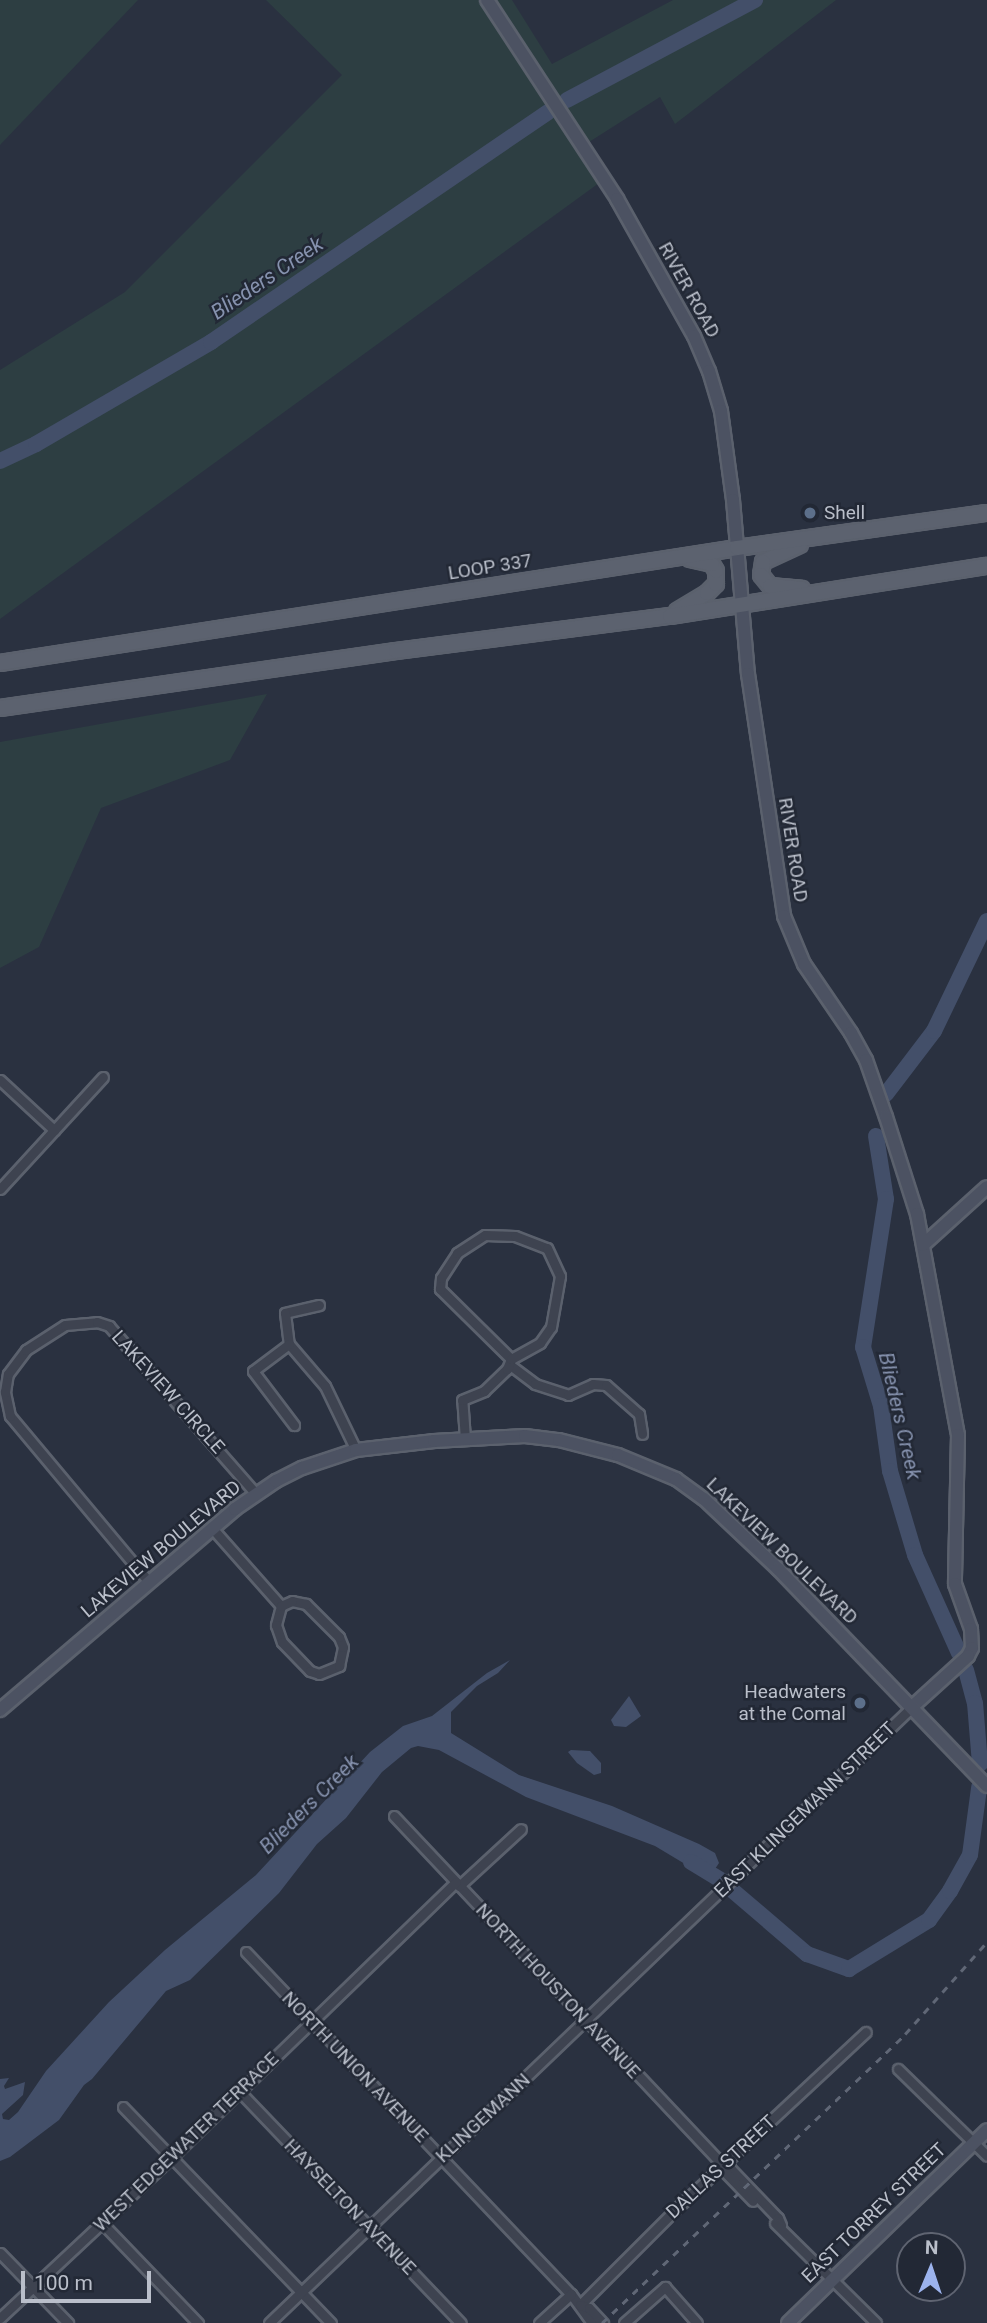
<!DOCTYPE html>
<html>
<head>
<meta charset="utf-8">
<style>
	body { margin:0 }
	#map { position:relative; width:987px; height:2323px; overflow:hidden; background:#2a3140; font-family:Roboto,sans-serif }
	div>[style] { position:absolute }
	.green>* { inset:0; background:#2d3e42 }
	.water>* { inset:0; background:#434f69 }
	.river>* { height:16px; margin:-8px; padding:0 8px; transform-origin:8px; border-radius:8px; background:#434f69 }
	.roads { filter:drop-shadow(2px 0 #5b616d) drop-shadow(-2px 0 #5b616d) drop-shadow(0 2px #5b616d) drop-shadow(0 -2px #5b616d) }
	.street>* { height:9px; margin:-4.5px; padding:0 4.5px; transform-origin:4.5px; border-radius:4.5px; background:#3e4350 }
	.secondary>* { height:12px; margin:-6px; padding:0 6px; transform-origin:6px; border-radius:6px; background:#4c5262 }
	.primary>* { height:14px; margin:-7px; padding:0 7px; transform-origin:7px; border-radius:7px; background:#5c626f }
	.rail>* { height:2.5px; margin-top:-1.25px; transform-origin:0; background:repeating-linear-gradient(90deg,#606776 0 7px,transparent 0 14px) }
	.dots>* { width:19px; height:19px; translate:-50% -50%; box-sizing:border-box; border:4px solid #222835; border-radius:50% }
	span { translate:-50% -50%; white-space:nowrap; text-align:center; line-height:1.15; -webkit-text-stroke:5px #222835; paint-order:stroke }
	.street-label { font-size:19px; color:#babfca }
	.poi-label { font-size:19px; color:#babfca }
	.left { translate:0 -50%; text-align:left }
	.right { translate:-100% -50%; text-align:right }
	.water-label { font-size:21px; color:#8692ae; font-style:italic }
	.north { position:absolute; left:896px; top:2232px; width:70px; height:70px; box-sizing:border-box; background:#222835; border:2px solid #5f6471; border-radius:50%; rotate:2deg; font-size:19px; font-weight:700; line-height:28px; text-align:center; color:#babfca }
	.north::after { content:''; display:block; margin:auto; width:24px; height:32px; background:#9cb3ed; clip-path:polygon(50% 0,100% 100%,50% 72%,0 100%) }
	.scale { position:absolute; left:21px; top:2271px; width:130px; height:32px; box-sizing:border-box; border:4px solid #babfca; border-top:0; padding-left:9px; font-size:21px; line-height:24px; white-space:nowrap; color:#babfca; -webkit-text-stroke:5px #222835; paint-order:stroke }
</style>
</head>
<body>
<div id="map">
	<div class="green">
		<i style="clip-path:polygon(0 0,138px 0,0 145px)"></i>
		<i style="clip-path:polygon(266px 0,512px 0,552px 64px,673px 0,836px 0,675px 124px,660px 97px,589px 142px,610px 175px,0 619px,0 370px,125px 292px,342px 75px)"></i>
		<i style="clip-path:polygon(267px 694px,230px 760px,101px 808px,39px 947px,0 968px,0 742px)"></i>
	</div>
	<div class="water">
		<i style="clip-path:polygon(510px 1660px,498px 1673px,477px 1686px,451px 1712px,451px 1733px,519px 1775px,612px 1806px,699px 1844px,715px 1853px,719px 1863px,715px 1869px,705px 1876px,655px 1846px,526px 1797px,439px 1750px,418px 1746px,411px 1748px,382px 1772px,346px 1818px,317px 1844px,279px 1893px,190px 1980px,166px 1991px,92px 2079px,84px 2085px,59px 2120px,10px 2157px,0 2161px,0 2079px,9px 2078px,4px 2086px,5px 2089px,25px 2082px,23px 2095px,2px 2114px,3px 2119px,9px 2120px,18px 2112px,46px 2071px,109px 2002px,165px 1950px,256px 1875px,370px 1752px,403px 1726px,432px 1716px,487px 1673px)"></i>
		<i style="clip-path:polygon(629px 1696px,641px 1716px,626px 1727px,614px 1726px,611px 1720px)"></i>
		<i style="clip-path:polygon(571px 1750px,590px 1751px,601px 1763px,601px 1773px,594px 1775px,577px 1763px,568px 1752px)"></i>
	</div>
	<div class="river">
		<i style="left:567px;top:100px;width:213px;rotate:-28deg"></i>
		<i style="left:0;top:461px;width:40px;rotate:-25deg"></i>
		<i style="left:36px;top:444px;width:203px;rotate:-30.2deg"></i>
		<i style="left:211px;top:342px;width:408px;rotate:-34.3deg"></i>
		<i style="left:886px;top:1094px;width:79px;rotate:-52.7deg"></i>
		<i style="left:934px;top:1031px;width:122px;rotate:-64.3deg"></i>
		<i style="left:876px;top:1136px;width:64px;rotate:81deg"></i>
		<i style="left:886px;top:1199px;width:150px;rotate:98.8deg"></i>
		<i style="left:863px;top:1347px;width:62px;rotate:73deg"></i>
		<i style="left:881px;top:1406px;width:66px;rotate:82.1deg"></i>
		<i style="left:890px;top:1471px;width:88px;rotate:73.4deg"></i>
		<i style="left:915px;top:1555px;width:107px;rotate:65.8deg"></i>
		<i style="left:966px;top:1670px;width:34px;rotate:75deg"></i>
		<i style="left:975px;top:1703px;width:61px;rotate:85.3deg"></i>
		<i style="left:691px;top:1862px;width:35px;rotate:31deg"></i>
		<i style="left:732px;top:1890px;width:99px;rotate:40.5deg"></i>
		<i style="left:807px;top:1954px;width:45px;rotate:19.7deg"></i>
		<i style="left:849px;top:1969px;width:94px;rotate:-31.5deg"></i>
		<i style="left:929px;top:1920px;width:36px;rotate:-54deg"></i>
		<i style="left:950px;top:1891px;width:41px;rotate:-60.9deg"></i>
		<i style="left:970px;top:1855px;width:68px;rotate:-82.3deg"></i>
	</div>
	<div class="roads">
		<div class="street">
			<i style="left:0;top:1080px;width:74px;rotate:42.8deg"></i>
			<i style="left:0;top:1189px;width:152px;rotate:-47.4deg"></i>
			<i style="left:319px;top:1305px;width:35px;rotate:167deg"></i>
			<i style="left:285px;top:1313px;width:31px;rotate:83deg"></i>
			<i style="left:289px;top:1344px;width:55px;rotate:49.4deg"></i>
			<i style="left:325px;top:1386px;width:71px;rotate:64.2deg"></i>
			<i style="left:289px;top:1344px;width:45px;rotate:143.1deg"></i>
			<i style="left:253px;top:1371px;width:68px;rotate:52.8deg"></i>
			<i style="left:510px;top:1365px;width:31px;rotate:37deg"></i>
			<i style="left:535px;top:1384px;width:35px;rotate:18deg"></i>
			<i style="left:568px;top:1395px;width:27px;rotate:-24deg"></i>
			<i style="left:593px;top:1384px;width:13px;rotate:4deg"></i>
			<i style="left:606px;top:1385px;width:44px;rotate:41.3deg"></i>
			<i style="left:639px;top:1414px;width:20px;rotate:81deg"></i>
			<i style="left:465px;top:1439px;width:39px;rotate:-94deg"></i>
			<i style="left:462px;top:1400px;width:24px;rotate:-22deg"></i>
			<i style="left:484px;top:1391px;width:32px;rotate:-44deg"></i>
			<i style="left:507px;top:1369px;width:11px;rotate:-68deg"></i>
			<i style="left:511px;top:1359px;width:100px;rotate:-135.4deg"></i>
			<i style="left:440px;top:1289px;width:11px;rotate:-85deg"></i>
			<i style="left:441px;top:1278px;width:30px;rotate:-57deg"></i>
			<i style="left:457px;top:1253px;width:33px;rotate:-33deg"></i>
			<i style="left:485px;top:1235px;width:30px;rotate:2deg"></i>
			<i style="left:515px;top:1236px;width:34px;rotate:21deg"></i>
			<i style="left:547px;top:1248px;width:31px;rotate:65deg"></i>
			<i style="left:560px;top:1276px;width:52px;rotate:100deg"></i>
			<i style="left:551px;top:1327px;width:19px;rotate:125deg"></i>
			<i style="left:540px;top:1343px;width:33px;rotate:151deg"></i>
			<i style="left:212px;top:1528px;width:104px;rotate:48.5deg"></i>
			<i style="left:281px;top:1606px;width:20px;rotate:105deg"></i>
			<i style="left:276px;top:1625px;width:18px;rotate:71deg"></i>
			<i style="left:282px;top:1642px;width:40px;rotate:46deg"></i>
			<i style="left:310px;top:1671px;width:9px;rotate:18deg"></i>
			<i style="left:319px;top:1674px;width:22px;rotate:-22deg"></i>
			<i style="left:339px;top:1666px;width:19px;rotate:-78deg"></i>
			<i style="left:343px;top:1647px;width:11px;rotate:-112deg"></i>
			<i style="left:339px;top:1637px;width:47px;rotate:-135deg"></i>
			<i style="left:306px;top:1604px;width:14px;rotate:-168deg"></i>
			<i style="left:292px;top:1601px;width:12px;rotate:156deg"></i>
			<i style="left:149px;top:1582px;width:217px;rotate:-129.9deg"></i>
			<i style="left:10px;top:1416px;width:25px;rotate:-102deg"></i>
			<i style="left:5px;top:1392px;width:18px;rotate:-81deg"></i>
			<i style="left:8px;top:1374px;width:30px;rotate:-53deg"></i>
			<i style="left:26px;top:1350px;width:46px;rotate:-32.7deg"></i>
			<i style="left:65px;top:1325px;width:32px;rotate:-5deg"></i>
			<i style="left:97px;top:1322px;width:13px;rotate:18deg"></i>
			<i style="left:109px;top:1326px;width:223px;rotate:48.8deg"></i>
			<i style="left:394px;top:1816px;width:480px;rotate:46.7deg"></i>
			<i style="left:723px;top:2165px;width:8px;rotate:23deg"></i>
			<i style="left:730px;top:2168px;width:69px;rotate:46.2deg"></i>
			<i style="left:778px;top:2218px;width:8px;rotate:67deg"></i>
			<i style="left:459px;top:1886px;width:84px;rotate:-42.6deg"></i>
			<i style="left:246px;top:1952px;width:472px;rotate:46.5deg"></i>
			<i style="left:571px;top:2294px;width:36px;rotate:54deg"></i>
			<i style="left:898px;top:2069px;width:124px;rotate:44.3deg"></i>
			<i style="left:239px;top:2091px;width:321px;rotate:46.3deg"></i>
			<i style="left:123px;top:2107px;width:300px;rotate:46.1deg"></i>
			<i style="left:723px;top:2165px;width:7px;rotate:74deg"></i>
			<i style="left:725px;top:2172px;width:40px;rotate:46deg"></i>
			<i style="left:102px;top:2223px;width:139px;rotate:46.2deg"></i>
			<i style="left:775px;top:2223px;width:142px;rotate:44.7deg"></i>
			<i style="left:0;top:2253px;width:98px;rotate:45.8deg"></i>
			<i style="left:580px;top:2305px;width:137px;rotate:-45deg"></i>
			<i style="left:677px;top:2208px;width:258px;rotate:-43deg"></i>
			<i style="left:580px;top:2305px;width:9px;rotate:18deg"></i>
			<i style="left:589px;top:2308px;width:21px;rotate:47deg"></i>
			<i style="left:0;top:2318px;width:236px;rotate:-43.1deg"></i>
			<i style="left:172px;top:2157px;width:395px;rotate:-44.1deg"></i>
			<i style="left:269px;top:2323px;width:890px;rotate:-43.77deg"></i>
			<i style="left:539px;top:2323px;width:43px;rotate:-42.2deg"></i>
			<i style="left:624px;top:2323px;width:55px;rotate:-41.3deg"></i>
			<i style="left:665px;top:2287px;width:48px;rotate:48.4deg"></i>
		</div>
		<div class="secondary">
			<i style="left:487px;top:0;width:238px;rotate:56.8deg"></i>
			<i style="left:617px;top:199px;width:157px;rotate:60.7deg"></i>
			<i style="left:694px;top:336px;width:38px;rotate:67deg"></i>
			<i style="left:709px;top:371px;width:42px;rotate:73.3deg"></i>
			<i style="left:721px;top:411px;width:90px;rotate:82.3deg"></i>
			<i style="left:733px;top:500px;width:175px;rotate:85.1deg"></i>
			<i style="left:748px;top:674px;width:245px;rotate:81.5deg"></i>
			<i style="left:784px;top:916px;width:52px;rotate:67.4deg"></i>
			<i style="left:804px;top:964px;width:83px;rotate:55.7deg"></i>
			<i style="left:851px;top:1033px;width:31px;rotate:61deg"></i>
			<i style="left:866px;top:1060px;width:60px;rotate:70.7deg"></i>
			<i style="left:886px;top:1117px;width:102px;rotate:72.3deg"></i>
			<i style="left:917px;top:1214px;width:225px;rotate:79.5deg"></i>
			<i style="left:958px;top:1435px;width:149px;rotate:91.2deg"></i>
			<i style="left:955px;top:1584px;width:48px;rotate:70.4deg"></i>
			<i style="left:971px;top:1629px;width:19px;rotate:87deg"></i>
			<i style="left:972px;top:1648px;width:9px;rotate:117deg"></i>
			<i style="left:968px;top:1656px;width:76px;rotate:137.7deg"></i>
			<i style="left:923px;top:1245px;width:86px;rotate:-42.2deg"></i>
			<i style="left:0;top:1710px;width:309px;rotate:-40.5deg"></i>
			<i style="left:235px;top:1509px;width:50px;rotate:-34.3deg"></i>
			<i style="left:276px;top:1481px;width:29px;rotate:-27deg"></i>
			<i style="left:302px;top:1468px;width:57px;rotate:-18.4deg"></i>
			<i style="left:356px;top:1450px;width:79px;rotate:-6.6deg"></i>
			<i style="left:434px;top:1441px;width:91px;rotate:-3.1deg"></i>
			<i style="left:525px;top:1436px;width:34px;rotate:7deg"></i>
			<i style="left:559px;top:1440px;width:61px;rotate:14.3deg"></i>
			<i style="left:618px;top:1455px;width:63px;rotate:22.5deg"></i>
			<i style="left:676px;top:1479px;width:34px;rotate:36deg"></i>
			<i style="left:704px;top:1499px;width:102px;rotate:43.4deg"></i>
			<i style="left:778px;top:1569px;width:301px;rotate:46.1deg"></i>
			<i style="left:788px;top:2323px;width:277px;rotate:-44.1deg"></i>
		</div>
		<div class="primary">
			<i style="left:800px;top:545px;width:41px;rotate:155.3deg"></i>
			<i style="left:763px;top:562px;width:13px;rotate:99deg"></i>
			<i style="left:761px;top:575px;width:14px;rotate:51deg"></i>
			<i style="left:770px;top:586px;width:32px;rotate:5deg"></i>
			<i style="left:677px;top:611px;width:35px;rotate:-31deg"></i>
			<i style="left:707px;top:593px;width:13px;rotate:-45deg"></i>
			<i style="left:716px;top:584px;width:13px;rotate:-90deg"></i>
			<i style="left:716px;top:571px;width:8px;rotate:-120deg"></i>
			<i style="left:712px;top:564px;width:23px;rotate:-167deg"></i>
			<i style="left:0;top:663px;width:746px;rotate:-8.87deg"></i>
			<i style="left:737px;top:548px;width:252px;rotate:-8deg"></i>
			<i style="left:0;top:708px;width:400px;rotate:-8.2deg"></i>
			<i style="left:396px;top:651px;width:276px;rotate:-7.3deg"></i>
			<i style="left:670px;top:616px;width:321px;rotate:-9deg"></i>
		</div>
	</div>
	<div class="rail">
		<i style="left:602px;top:2323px;width:419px;rotate:-43.6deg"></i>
		<i style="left:905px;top:2034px;width:123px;rotate:-48.3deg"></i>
	</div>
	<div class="dots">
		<i style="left:810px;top:513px;background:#5c6f8a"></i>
		<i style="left:860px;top:1703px;background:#5c6f8a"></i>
	</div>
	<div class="street-label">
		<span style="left:689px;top:290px;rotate:61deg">RIVER ROAD</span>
		<span style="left:490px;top:567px;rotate:-9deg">LOOP 337</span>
		<span style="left:793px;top:850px;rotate:81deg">RIVER ROAD</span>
		<span style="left:168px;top:1392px;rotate:48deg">LAKEVIEW CIRCLE</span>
		<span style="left:161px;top:1549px;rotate:-40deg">LAKEVIEW BOULEVARD</span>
		<span style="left:782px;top:1551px;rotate:44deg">LAKEVIEW BOULEVARD</span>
		<span style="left:805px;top:1810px;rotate:-44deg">EAST KLINGEMANN STREET</span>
		<span style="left:558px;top:1991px;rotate:47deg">NORTH HOUSTON AVENUE</span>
		<span style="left:355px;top:2067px;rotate:46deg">NORTH UNION AVENUE</span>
		<span style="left:483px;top:2118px;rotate:-43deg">KLINGEMANN</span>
		<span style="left:186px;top:2142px;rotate:-44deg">WEST EDGEWATER TERRACE</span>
		<span style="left:721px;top:2167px;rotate:-43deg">DALLAS STREET</span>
		<span style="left:350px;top:2207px;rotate:46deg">HAYSELTON AVENUE</span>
		<span style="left:874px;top:2213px;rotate:-44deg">EAST TORREY STREET</span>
	</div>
	<div class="poi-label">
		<span class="left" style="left:824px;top:513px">Shell</span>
		<span class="right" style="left:846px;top:1703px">Headwaters<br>at the Comal</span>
	</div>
	<div class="water-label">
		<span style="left:267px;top:278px;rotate:-34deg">Blieders Creek</span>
		<span style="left:900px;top:1416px;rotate:77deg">Blieders Creek</span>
		<span style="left:309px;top:1804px;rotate:-45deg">Blieders Creek</span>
	</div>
	<div class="north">N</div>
	<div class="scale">100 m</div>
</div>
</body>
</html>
